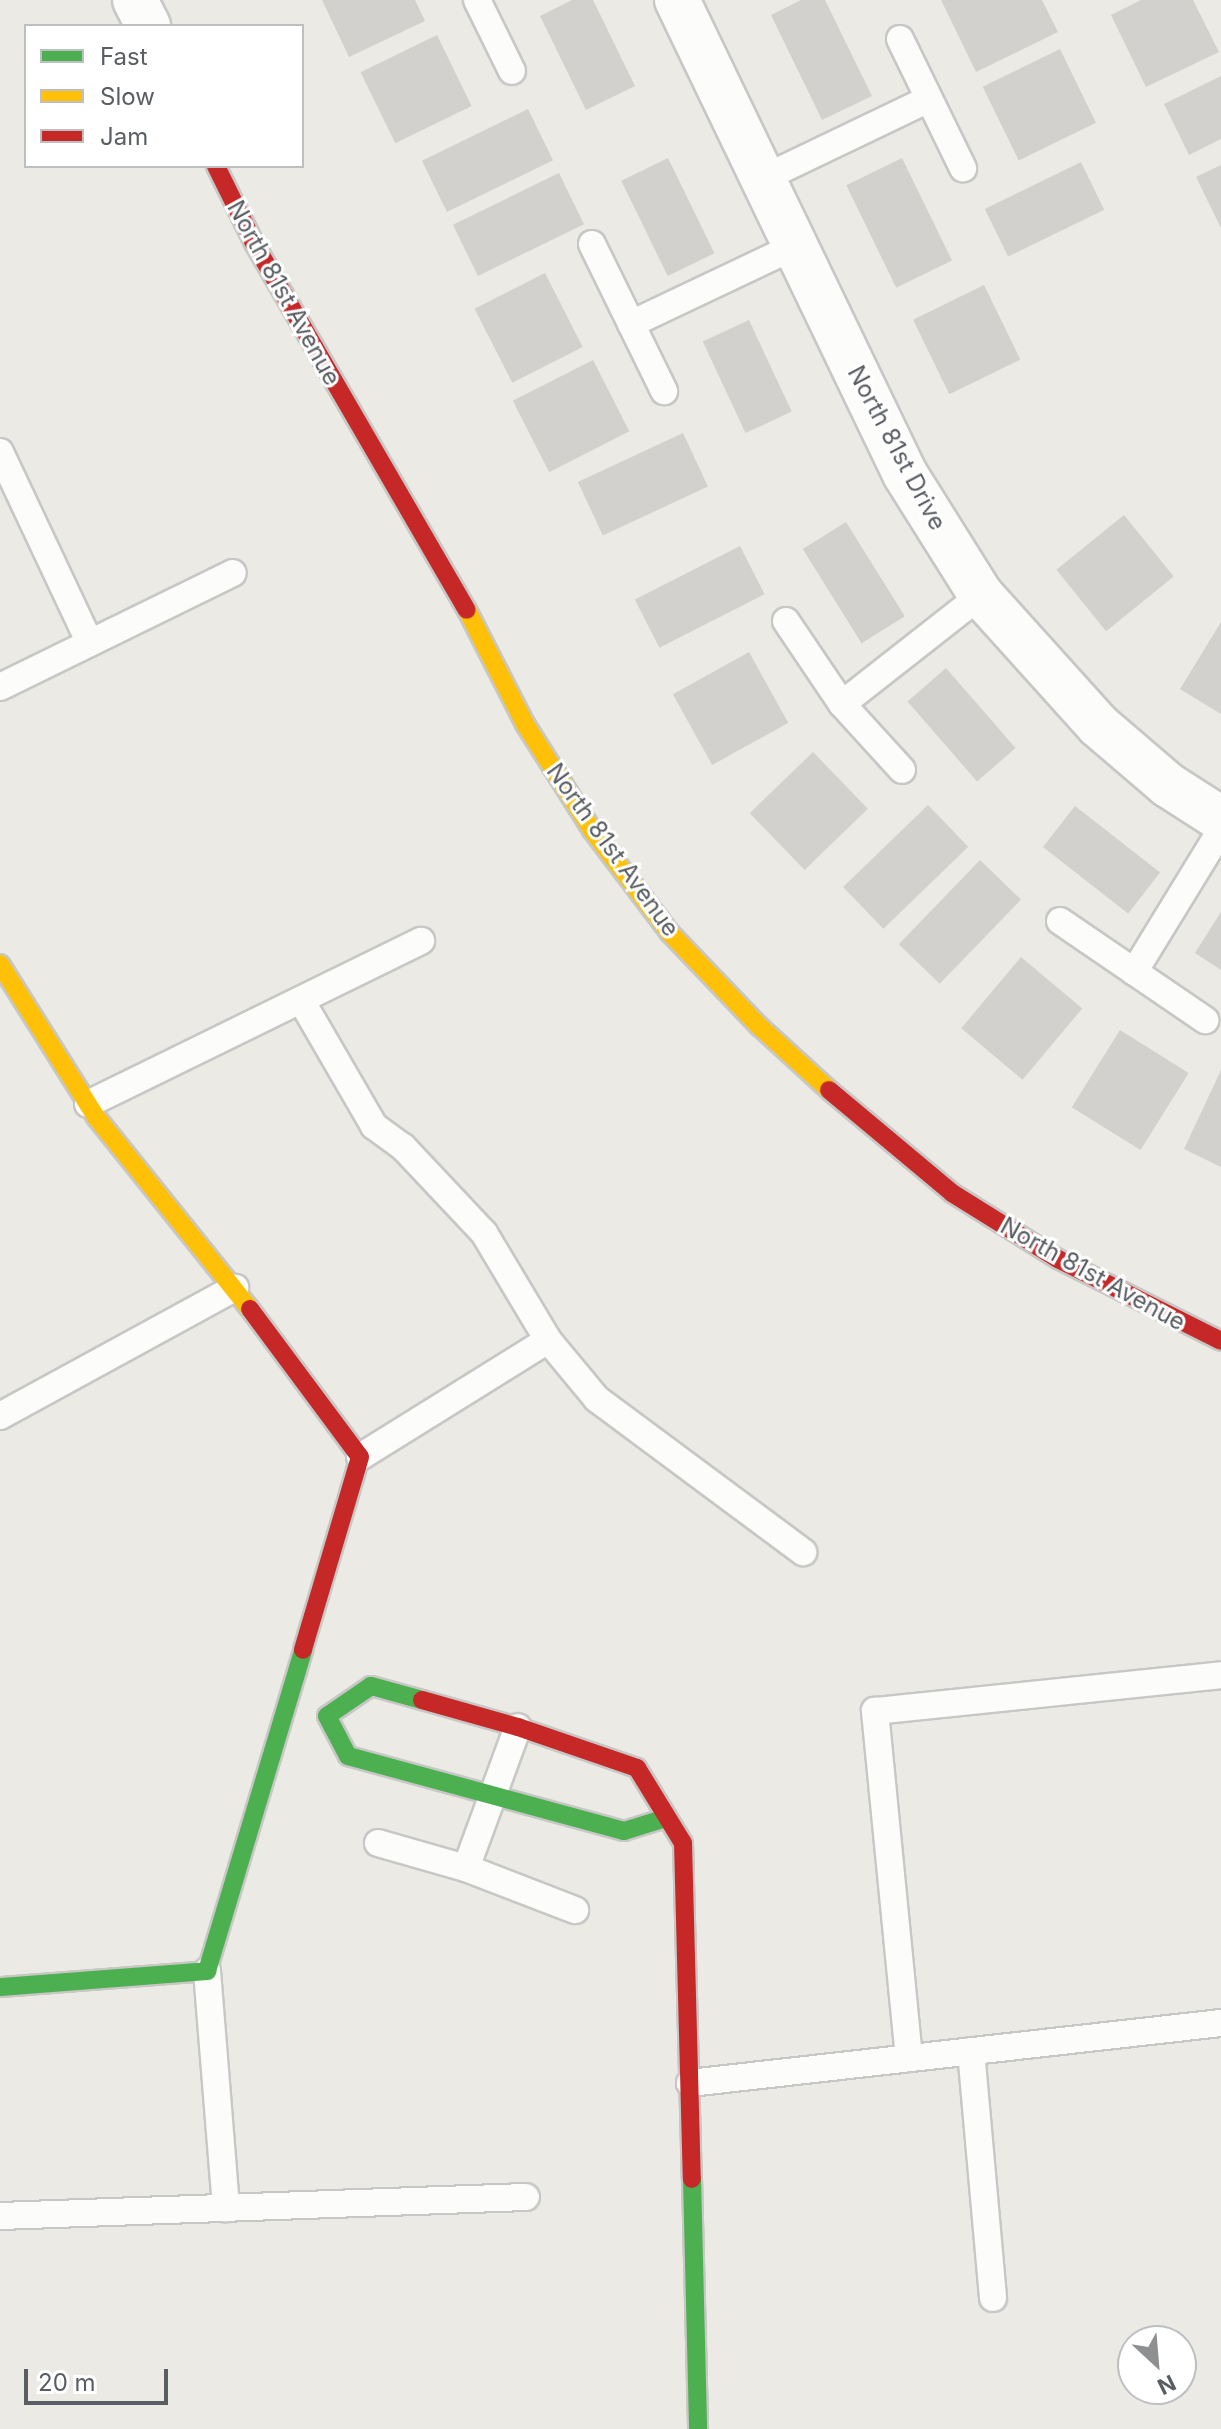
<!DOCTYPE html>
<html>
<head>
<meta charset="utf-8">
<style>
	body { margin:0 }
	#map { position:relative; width:1221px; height:2429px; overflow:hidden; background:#ebeae5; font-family:Inter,sans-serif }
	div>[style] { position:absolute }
	.building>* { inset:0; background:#d2d1ce; transform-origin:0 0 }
	.roads { filter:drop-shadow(2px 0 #c7c7c5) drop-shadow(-2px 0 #c7c7c5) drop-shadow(0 2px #c7c7c5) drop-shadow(0 -2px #c7c7c5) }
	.lane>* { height:26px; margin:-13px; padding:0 13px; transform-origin:13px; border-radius:13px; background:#fcfcfb }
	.street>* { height:44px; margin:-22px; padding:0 22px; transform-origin:22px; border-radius:22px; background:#fcfcfb }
	.fast>* { height:18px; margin:-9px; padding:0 9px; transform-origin:9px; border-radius:9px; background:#4caf50 }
	.slow>* { height:18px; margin:-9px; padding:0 9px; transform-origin:9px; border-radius:9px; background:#ffc107 }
	.jam>* { height:18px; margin:-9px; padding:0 9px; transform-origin:9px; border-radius:9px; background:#c62828 }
	span { translate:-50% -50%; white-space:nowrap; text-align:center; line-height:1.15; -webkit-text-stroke:6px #fff; paint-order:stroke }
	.street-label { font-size:24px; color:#5a5e63 }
	.legend { position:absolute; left:24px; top:24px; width:280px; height:144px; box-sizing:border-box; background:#fff; border:2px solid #bdbfc1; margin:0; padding:10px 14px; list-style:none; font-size:24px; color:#5a5e63 }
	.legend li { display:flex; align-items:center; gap:16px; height:40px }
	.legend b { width:40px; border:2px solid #bdbfc1 }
	.north { position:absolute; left:1117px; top:2325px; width:80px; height:80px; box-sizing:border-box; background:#fff; border:2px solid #bdbfc1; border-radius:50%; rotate:154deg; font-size:22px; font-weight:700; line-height:32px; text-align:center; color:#5a5e63 }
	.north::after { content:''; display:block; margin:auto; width:28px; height:36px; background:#8d8f90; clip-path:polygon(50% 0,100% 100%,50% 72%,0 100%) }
	.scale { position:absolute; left:24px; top:2369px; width:144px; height:36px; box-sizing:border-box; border:4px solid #5a5e63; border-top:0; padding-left:10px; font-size:24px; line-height:28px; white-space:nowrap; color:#5a5e63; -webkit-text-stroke:6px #fff; paint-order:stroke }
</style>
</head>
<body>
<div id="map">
	<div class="building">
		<i style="clip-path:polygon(322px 0,415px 0,425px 21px,349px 57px)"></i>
		<i style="clip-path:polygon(572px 0,593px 0,635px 86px,586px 110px,540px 16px)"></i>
		<i style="clip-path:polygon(801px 0,825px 0,872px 96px,822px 120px,771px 15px)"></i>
		<i style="clip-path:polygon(941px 0,1042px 0,1058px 32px,976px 72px)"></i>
		<i style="clip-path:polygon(1141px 0,1193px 0,1219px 52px,1146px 87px,1111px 15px)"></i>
		<i style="left:437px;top:35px;width:79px;height:85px;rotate:64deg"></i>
		<i style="left:1060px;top:49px;width:82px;height:86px;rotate:64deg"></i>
		<i style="clip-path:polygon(1221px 76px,1221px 139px,1189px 155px,1164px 104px)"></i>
		<i style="left:528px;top:109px;width:57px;height:118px;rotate:64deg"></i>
		<i style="left:668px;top:158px;width:106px;height:52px;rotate:64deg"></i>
		<i style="left:902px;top:158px;width:114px;height:62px;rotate:64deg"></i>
		<i style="left:1081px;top:162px;width:53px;height:107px;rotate:64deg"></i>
		<i style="clip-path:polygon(1221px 165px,1221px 228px,1196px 177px)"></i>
		<i style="left:559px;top:173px;width:57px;height:118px;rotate:64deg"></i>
		<i style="left:545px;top:273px;width:83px;height:79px;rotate:63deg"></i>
		<i style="left:984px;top:285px;width:83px;height:79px;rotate:64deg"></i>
		<i style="left:749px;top:320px;width:101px;height:51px;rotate:65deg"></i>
		<i style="left:593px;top:360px;width:80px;height:90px;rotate:63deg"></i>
		<i style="left:683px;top:433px;width:59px;height:116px;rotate:65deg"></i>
		<i style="left:1124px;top:515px;width:79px;height:87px;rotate:51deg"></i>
		<i style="left:846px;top:522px;width:111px;height:51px;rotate:58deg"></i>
		<i style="left:740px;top:546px;width:54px;height:118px;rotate:63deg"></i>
		<i style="clip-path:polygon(1221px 622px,1221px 714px,1180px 689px)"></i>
		<i style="left:749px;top:652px;width:81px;height:87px;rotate:61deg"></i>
		<i style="left:946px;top:668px;width:106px;height:51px;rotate:49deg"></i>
		<i style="left:813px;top:752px;width:79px;height:88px;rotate:46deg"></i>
		<i style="left:928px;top:805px;width:58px;height:118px;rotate:46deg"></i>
		<i style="left:1075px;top:806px;width:108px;height:52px;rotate:38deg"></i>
		<i style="left:980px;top:860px;width:57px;height:117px;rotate:44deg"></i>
		<i style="clip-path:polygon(1221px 912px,1221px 970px,1195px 953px)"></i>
		<i style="left:1021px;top:957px;width:80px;height:93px;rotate:40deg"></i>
		<i style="left:1120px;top:1030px;width:81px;height:91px;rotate:32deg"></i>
		<i style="clip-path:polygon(1221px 1070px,1221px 1167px,1184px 1149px)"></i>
	</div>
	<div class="roads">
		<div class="lane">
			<i style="left:477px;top:0;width:79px;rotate:63.8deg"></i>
			<i style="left:900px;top:39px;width:144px;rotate:64deg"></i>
			<i style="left:762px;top:179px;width:185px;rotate:-25.6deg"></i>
			<i style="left:592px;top:244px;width:164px;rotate:63.9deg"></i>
			<i style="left:631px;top:324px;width:182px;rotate:-25.4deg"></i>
			<i style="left:0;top:452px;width:211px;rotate:64.8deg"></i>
			<i style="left:786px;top:621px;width:100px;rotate:56deg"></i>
			<i style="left:842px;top:704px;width:89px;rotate:47.7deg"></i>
			<i style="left:0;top:687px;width:259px;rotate:-26.1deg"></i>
			<i style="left:842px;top:704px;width:177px;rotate:-38.1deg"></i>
			<i style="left:1060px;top:921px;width:176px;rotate:34.3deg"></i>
			<i style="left:1134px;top:972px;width:167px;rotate:-58.5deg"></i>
			<i style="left:301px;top:1000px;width:146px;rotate:59.9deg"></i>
			<i style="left:374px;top:1126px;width:36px;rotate:36deg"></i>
			<i style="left:403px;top:1147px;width:118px;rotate:46.7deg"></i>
			<i style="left:484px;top:1233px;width:125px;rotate:59.1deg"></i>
			<i style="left:548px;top:1340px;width:77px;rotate:50.3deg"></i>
			<i style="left:597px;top:1399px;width:257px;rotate:36.6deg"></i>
			<i style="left:88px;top:1104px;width:371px;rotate:-26.1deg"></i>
			<i style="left:0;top:1416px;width:268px;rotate:-28.6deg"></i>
			<i style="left:360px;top:1457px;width:221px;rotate:-31.9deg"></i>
			<i style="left:378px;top:1843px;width:91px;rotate:15.9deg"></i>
			<i style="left:466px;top:1868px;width:117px;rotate:21.1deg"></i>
			<i style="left:466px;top:1868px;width:150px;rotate:-69.8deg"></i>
			<i style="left:207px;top:1971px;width:238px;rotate:85.4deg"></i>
			<i style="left:971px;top:2051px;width:248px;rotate:84.9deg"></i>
			<i style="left:909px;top:2058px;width:349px;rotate:-95.6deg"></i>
			<i style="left:875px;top:1711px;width:348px;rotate:-5.9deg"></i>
			<i style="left:690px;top:2083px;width:534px;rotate:-6.45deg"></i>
			<i style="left:0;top:2216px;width:526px;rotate:-2.07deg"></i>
		</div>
		<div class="street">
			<i style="left:135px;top:0;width:29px;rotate:63deg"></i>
			<i style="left:677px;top:0;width:526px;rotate:64.31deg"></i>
			<i style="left:905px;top:474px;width:143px;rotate:57.9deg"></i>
			<i style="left:981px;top:595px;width:175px;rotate:48deg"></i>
			<i style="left:1098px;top:725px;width:92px;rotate:40.6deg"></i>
			<i style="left:1168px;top:785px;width:63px;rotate:32.7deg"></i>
		</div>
		<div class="fast">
			<i style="left:422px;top:1700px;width:53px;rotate:-164.6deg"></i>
			<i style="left:371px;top:1686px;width:53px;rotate:145.7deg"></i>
			<i style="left:327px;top:1716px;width:45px;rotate:62.3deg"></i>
			<i style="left:348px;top:1756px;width:286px;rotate:15.2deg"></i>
			<i style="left:624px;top:1831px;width:44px;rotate:-17.2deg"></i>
			<i style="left:0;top:1987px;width:208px;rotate:-4.4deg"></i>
			<i style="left:207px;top:1971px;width:335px;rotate:-73.3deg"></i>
			<i style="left:692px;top:2179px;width:250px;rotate:88.6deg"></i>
		</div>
		<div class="slow">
			<i style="left:467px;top:610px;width:128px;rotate:63deg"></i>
			<i style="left:525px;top:724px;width:125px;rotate:57.7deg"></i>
			<i style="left:592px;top:830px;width:129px;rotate:52.9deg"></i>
			<i style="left:670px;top:933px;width:129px;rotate:46.3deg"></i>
			<i style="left:759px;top:1026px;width:95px;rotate:42.4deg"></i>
			<i style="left:0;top:964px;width:181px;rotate:57.9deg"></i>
			<i style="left:96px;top:1117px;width:246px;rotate:51.3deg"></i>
		</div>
		<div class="jam">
			<i style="left:216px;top:166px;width:86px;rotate:63.7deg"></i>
			<i style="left:254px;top:243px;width:424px;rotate:59.9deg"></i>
			<i style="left:829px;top:1090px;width:160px;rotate:39.9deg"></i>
			<i style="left:952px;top:1193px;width:125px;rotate:31.9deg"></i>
			<i style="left:1058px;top:1259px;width:182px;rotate:26.7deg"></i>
			<i style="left:250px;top:1309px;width:184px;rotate:53.4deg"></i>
			<i style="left:360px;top:1457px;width:201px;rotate:106.5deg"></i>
			<i style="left:422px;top:1700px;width:100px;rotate:15.7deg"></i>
			<i style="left:518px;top:1727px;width:126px;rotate:19deg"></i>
			<i style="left:637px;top:1768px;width:88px;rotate:58.5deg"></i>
			<i style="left:683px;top:1843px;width:336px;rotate:88.5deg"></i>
		</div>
	</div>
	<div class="street-label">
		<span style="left:284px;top:293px;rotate:61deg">North 81st Avenue</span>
		<span style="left:897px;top:448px;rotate:62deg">North 81st Drive</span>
		<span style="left:613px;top:850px;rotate:54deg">North 81st Avenue</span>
		<span style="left:1093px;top:1274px;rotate:29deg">North 81st Avenue</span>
	</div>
	<ul class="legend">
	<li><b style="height:10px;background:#4caf50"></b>Fast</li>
	<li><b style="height:10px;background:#ffc107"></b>Slow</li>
	<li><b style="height:10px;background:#c62828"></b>Jam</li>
	</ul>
	<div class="north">N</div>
	<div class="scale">20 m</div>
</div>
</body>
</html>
